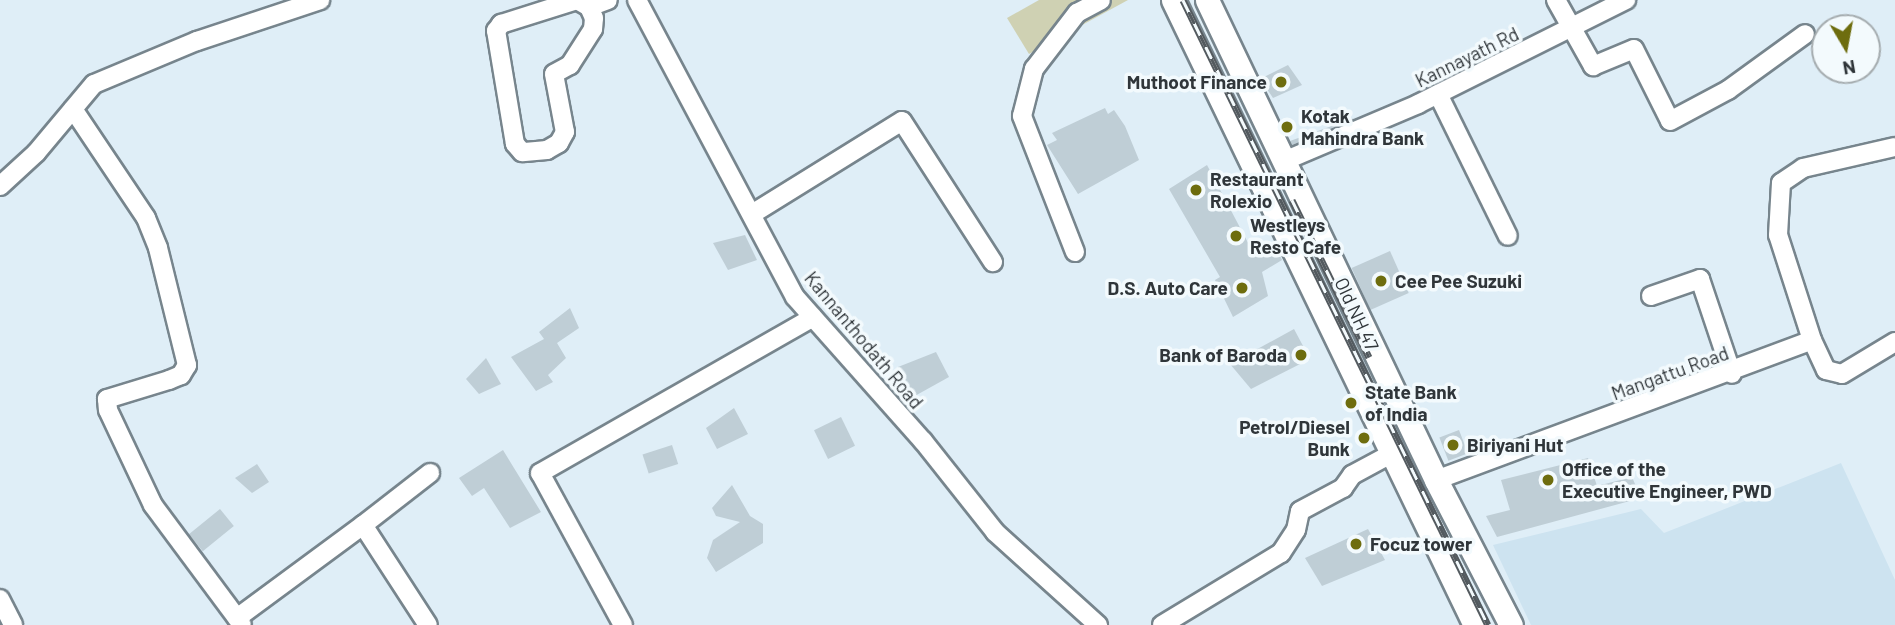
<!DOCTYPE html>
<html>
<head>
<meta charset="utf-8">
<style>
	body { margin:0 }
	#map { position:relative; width:1895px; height:625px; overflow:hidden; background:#dfeef7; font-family:Barlow,sans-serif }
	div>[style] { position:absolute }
	.built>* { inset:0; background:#cde3f0 }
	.green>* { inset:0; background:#cfd1b3 }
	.building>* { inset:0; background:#bfced6; transform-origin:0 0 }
	.roads { filter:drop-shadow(2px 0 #77858d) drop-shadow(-2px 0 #77858d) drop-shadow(0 2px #77858d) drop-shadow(0 -2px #77858d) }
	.minor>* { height:18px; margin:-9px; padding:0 9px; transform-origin:9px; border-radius:9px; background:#fff }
	.major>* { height:23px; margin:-11.5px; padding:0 11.5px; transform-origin:11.5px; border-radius:11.5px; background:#fff }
	.rail>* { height:7px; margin-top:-3.5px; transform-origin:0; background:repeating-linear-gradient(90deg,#f3fafd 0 13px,#535a5f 0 26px); box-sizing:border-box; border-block:2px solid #535a5f }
	.dots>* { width:19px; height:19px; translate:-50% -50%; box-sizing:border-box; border:4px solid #f3fafd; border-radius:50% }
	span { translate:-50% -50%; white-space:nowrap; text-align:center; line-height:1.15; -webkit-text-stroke:7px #f3fafd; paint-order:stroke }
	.street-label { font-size:19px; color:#30363a }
	.poi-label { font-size:19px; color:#30363a; font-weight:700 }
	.right { translate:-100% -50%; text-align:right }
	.left { translate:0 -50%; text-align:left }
	.north { position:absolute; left:1811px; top:14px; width:70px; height:70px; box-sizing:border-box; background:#f3fafd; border:2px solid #a5acaf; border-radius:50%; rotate:170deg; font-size:19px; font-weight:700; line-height:28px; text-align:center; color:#30363a }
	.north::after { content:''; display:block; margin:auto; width:24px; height:32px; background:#6e6d0e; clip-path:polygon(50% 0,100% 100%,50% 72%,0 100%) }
</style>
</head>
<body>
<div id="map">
	<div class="built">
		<i style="clip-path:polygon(1841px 463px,1895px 580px,1895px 625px,1531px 625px,1493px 545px,1641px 509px,1664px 533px)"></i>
	</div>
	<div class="green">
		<i style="clip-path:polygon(1039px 0,1128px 0,1029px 54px,1007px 18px)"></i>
	</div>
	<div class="building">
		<i style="clip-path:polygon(1288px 65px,1302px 85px,1273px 98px,1260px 79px)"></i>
		<i style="clip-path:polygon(1105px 108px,1108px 114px,1114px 110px,1125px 126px,1139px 160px,1078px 194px,1047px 145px,1057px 140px,1052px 133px)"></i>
		<i style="clip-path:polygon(1357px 117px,1292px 145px,1290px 141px)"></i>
		<i style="clip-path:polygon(1207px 165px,1255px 256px,1275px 245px,1282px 260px,1262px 272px,1268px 296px,1233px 317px,1215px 280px,1220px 277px,1169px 189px)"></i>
		<i style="clip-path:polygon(745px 235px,757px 260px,728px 270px,713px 243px)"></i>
		<i style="left:1390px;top:251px;width:46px;height:42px;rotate:66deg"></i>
		<i style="clip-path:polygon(570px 308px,579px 328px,557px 343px,566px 358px,548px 375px,553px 382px,536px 391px,511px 357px,544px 339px,539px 332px)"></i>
		<i style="clip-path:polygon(1294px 329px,1310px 359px,1251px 389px,1230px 364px)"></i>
		<i style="clip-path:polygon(936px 352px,949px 377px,913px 397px,898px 367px)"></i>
		<i style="clip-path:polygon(486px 358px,501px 384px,479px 394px,466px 379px)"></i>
		<i style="clip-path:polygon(734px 408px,748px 434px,717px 449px,706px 428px)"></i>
		<i style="left:841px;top:417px;width:32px;height:30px;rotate:64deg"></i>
		<i style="left:1459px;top:430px;width:25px;height:21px;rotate:69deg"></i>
		<i style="left:672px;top:445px;width:20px;height:31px;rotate:72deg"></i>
		<i style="clip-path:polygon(503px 450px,541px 512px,510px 528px,484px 488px,472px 496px,459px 478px)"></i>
		<i style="clip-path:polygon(1588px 458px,1597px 486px,1632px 477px,1641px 498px,1497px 537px,1486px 516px,1510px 510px,1501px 480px)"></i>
		<i style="clip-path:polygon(257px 464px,269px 482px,252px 493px,235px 478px)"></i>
		<i style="clip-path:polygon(732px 485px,750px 516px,763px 524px,763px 543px,716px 572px,707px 558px,713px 540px,740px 522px,716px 516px,712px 508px)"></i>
		<i style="left:220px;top:509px;width:22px;height:40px;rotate:51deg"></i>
		<i style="clip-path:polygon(1368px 529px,1385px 560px,1322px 586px,1305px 558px)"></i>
	</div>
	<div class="roads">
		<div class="minor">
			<i style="left:577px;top:0;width:14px;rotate:30deg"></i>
			<i style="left:589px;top:7px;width:12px;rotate:66deg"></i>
			<i style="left:594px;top:18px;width:11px;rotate:95deg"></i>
			<i style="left:593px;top:29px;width:43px;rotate:122.6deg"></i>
			<i style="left:570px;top:65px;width:18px;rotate:151deg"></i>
			<i style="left:554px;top:74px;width:59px;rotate:79.3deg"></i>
			<i style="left:565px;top:132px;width:13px;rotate:119deg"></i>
			<i style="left:559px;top:143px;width:14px;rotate:150deg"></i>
			<i style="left:547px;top:150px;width:25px;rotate:175deg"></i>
			<i style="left:522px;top:152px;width:11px;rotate:-131deg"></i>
			<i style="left:515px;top:144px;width:115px;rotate:-99.5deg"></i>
			<i style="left:496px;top:31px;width:9px;rotate:-54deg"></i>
			<i style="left:501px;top:24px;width:80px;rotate:-17.5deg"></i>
			<i style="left:637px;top:0;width:336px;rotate:62deg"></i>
			<i style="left:795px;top:297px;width:193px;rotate:48.4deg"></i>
			<i style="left:923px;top:441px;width:116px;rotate:51.6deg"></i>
			<i style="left:995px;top:532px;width:139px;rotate:42.1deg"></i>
			<i style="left:1556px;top:0;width:76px;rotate:60.7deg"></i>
			<i style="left:1593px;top:66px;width:44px;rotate:-22.5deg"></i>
			<i style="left:1634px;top:49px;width:80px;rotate:63.4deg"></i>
			<i style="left:1670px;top:121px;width:66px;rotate:-28.1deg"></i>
			<i style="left:1728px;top:90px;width:95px;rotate:-36deg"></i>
			<i style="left:589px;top:7px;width:20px;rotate:-20deg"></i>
			<i style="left:1438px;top:94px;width:158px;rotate:63.8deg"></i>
			<i style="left:73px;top:109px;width:131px;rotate:56.2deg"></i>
			<i style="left:146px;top:218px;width:32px;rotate:68deg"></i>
			<i style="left:158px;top:248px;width:121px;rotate:76.1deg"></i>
			<i style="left:187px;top:365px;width:12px;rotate:121deg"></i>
			<i style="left:181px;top:375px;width:13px;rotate:157deg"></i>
			<i style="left:169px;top:380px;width:65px;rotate:163deg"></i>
			<i style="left:107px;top:399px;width:11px;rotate:85deg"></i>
			<i style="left:108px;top:410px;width:105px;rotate:64.7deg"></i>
			<i style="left:153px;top:505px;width:149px;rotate:53.4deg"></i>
			<i style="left:1284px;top:161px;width:146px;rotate:-23deg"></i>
			<i style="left:1418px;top:104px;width:233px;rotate:-26.6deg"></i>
			<i style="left:0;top:186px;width:49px;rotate:-42.5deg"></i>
			<i style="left:36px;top:153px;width:90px;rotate:-50deg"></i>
			<i style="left:94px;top:84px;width:112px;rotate:-22.7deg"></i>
			<i style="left:197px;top:41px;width:130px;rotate:-18.4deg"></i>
			<i style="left:752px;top:214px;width:176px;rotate:-31.8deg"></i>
			<i style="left:902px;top:121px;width:168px;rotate:57.2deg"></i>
			<i style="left:1075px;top:252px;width:146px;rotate:-111.3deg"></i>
			<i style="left:1022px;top:116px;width:49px;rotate:-75.7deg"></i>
			<i style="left:1034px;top:69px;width:71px;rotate:-52.5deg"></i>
			<i style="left:1077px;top:13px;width:27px;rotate:-28deg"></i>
			<i style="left:1651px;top:296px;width:52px;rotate:-19.1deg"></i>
			<i style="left:1700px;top:279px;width:100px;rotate:71.4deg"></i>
			<i style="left:1812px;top:340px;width:110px;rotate:-107.9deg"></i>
			<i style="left:1778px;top:235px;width:52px;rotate:-86.7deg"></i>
			<i style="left:1781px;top:183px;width:27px;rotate:-34deg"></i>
			<i style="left:1803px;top:168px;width:94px;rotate:-12.9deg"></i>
			<i style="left:1436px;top:480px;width:401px;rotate:-20.4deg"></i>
			<i style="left:1812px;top:340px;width:33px;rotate:65deg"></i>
			<i style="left:1826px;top:370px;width:16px;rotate:14deg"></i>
			<i style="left:1842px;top:374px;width:62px;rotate:-31.1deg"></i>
			<i style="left:363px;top:525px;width:85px;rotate:-37.8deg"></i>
			<i style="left:0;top:599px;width:29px;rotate:63deg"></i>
			<i style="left:237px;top:618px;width:157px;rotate:-36.4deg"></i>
			<i style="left:363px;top:525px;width:119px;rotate:57deg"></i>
			<i style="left:623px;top:625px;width:173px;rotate:-118.6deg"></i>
			<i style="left:540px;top:473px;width:314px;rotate:-29.7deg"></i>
			<i style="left:1162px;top:625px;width:139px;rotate:-31.2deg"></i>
			<i style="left:1281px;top:553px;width:27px;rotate:-57deg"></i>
			<i style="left:1296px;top:530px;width:19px;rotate:-78deg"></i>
			<i style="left:1300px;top:511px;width:49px;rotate:-28.1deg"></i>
			<i style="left:1343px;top:488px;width:16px;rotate:-55deg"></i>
			<i style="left:1352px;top:475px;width:44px;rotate:-28.3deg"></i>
		</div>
		<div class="major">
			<i style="left:1173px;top:0;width:694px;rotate:64.21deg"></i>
			<i style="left:1207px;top:0;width:532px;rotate:64.49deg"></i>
			<i style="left:1436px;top:480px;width:163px;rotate:62.7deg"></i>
		</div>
	</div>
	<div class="rail">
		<i style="left:1183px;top:0;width:695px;rotate:63.99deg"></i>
		<i style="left:1292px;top:200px;width:175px;rotate:63.9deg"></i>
	</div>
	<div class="dots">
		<i style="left:1281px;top:82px;background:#6e6d0e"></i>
		<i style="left:1287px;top:127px;background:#6e6d0e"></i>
		<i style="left:1196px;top:190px;background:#6e6d0e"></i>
		<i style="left:1236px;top:236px;background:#6e6d0e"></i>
		<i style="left:1381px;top:281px;background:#6e6d0e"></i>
		<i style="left:1242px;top:288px;background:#6e6d0e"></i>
		<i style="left:1301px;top:355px;background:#6e6d0e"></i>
		<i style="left:1351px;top:403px;background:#6e6d0e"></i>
		<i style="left:1364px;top:438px;background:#6e6d0e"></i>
		<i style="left:1453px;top:445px;background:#6e6d0e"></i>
		<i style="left:1548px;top:480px;background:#6e6d0e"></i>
		<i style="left:1356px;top:544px;background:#6e6d0e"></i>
	</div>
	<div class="street-label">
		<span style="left:1467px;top:57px;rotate:-26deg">Kannayath Rd</span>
		<span style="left:1357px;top:314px;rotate:65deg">Old NH 47</span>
		<span style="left:864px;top:340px;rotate:50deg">Kannanthodath Road</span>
		<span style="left:1670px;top:373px;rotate:-20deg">Mangattu Road</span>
	</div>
	<div class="poi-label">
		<span class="right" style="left:1267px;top:82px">Muthoot Finance</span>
		<span class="left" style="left:1301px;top:127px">Kotak<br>Mahindra Bank</span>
		<span class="left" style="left:1210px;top:190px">Restaurant<br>Rolexio</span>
		<span class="left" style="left:1250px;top:236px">Westleys<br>Resto Cafe</span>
		<span class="left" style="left:1395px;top:281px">Cee Pee Suzuki</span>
		<span class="right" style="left:1228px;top:288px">D.S. Auto Care</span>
		<span class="right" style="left:1287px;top:355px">Bank of Baroda</span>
		<span class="left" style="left:1365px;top:403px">State Bank<br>of India</span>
		<span class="right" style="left:1350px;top:438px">Petrol/Diesel<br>Bunk</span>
		<span class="left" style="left:1467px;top:445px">Biriyani Hut</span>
		<span class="left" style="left:1562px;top:480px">Office of the<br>Executive Engineer, PWD</span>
		<span class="left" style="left:1370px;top:544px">Focuz tower</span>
	</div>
	<div class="north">N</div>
</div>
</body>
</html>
